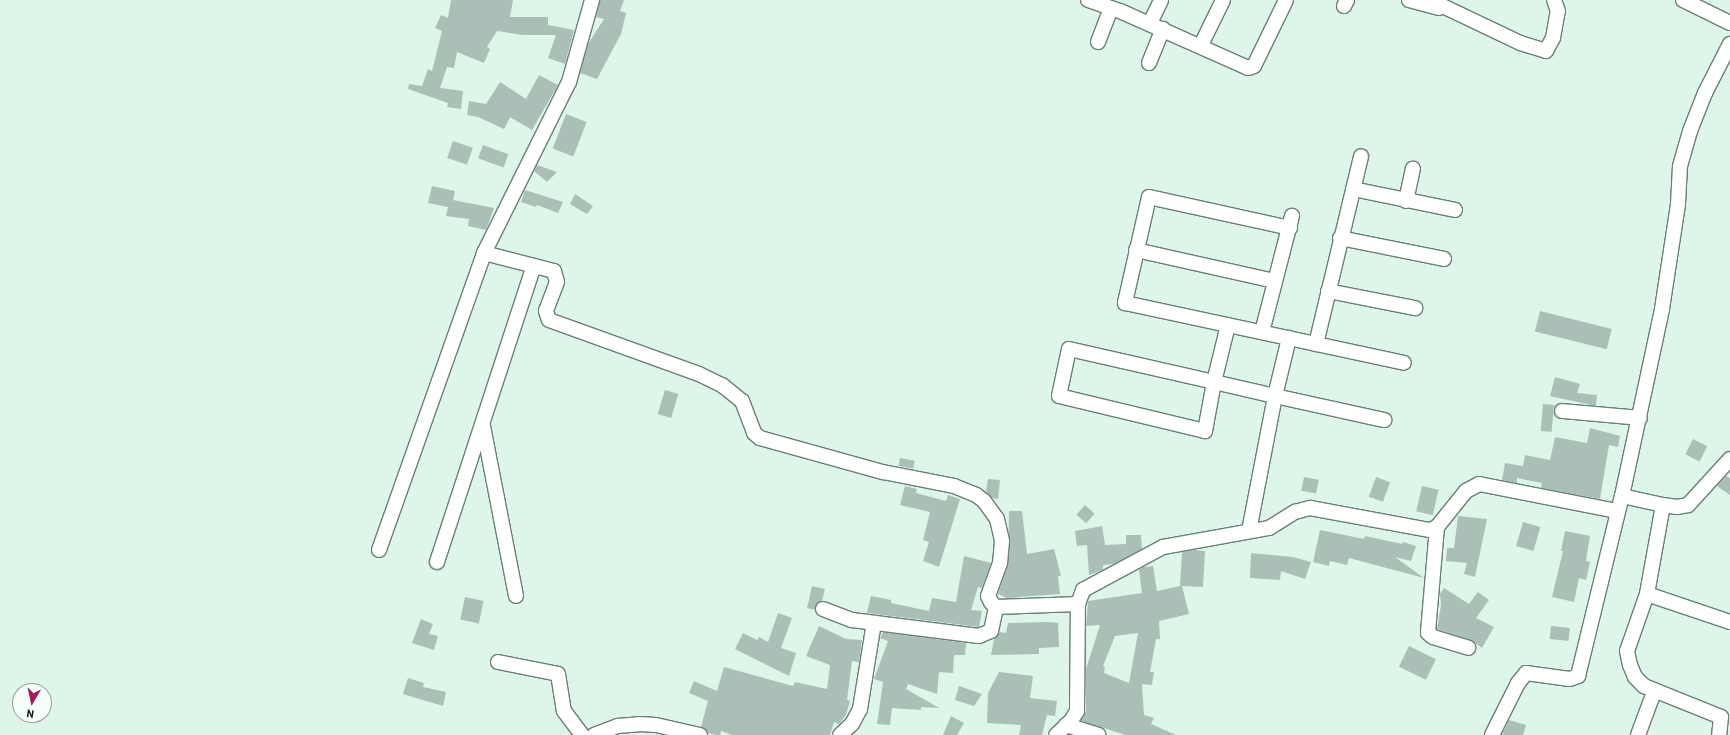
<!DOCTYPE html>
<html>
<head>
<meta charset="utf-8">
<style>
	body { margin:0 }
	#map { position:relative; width:1730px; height:735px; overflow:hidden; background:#def5ea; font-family:Barlow,sans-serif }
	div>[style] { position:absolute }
	.building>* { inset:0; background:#aac0b6; transform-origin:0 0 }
	.roads { filter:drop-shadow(1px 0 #6a7f75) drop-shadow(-1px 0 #6a7f75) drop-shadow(0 1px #6a7f75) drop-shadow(0 -1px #6a7f75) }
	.minor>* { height:14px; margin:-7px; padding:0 7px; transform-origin:7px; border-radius:7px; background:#fff }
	span { translate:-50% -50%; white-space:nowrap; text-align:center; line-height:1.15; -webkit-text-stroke:3px #f5fefa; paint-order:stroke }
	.north { position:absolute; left:12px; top:683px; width:40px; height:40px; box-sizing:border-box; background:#f5fefa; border:1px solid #99a29e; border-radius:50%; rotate:189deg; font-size:11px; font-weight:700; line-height:16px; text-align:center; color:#101814 }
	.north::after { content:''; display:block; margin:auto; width:14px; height:18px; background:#a7195b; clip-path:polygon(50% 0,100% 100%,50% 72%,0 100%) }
</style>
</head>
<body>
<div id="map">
	<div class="building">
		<i style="clip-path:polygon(451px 0,513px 0,510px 17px,548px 17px,548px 25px,574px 30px,565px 64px,548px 58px,556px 35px,523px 35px,497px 31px,487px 47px,490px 49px,484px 63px,457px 52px,454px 68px,447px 67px,440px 88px,463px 91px,461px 109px,447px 107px,448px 103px,408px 89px,409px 84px,422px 86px,428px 69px,432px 71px,442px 31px,435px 28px,441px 15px,448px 18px)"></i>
		<i style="clip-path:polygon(600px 0,624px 0,620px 11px,626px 13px,621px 34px,597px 79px,580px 73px,588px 44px,604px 19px,596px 17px)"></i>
		<i style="clip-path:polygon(539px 75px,558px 85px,532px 130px,510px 117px,504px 129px,478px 117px,467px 115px,469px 101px,486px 104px,500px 82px,526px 99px)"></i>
		<i style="left:566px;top:114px;width:22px;height:37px;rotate:21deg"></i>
		<i style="left:453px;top:141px;width:21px;height:18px;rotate:19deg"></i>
		<i style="left:483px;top:145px;width:27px;height:14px;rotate:20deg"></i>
		<i style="clip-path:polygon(537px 165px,557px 172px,547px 182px,534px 171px)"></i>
		<i style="clip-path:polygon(432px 186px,455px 191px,453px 200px,494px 208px,486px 230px,468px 226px,469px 219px,446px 216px,448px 207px,428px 203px)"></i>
		<i style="clip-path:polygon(525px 190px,563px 202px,558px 213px,537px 205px,536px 207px,521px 202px)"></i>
		<i style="clip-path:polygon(575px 194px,593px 206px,587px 214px,570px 204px)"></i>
		<i style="left:1540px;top:311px;width:74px;height:21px;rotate:14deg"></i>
		<i style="clip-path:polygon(1555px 377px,1580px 384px,1577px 393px,1597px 395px,1596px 406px,1550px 396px)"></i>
		<i style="left:665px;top:390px;width:14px;height:25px;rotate:17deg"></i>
		<i style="left:1543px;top:404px;width:11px;height:27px;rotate:5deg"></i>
		<i style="clip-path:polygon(1590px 428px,1620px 436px,1618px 447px,1609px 445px,1600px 499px,1541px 488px,1542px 483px,1517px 478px,1517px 483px,1502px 480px,1505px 463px,1523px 466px,1525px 455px,1550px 460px,1555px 437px,1587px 443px)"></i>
		<i style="left:1693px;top:439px;width:16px;height:17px;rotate:27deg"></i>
		<i style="left:900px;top:458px;width:15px;height:8px;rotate:11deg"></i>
		<i style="clip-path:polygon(1726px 476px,1730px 478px,1730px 495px,1717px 486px)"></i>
		<i style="left:1304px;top:477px;width:15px;height:14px;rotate:11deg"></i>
		<i style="left:1376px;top:477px;width:15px;height:21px;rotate:20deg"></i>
		<i style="clip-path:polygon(988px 479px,1000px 480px,998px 499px,992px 498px,986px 492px)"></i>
		<i style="clip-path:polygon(905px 486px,917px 489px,916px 493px,946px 501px,948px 495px,960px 499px,939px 567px,923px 561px,929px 542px,923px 540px,930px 512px,900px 505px)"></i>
		<i style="left:1422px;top:486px;width:17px;height:26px;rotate:13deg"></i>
		<i style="left:1085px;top:505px;width:13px;height:13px;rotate:42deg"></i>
		<i style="clip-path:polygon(1009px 511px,1022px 511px,1027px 554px,1054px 549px,1061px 576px,1058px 576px,1060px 594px,1007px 598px,998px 594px,1008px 564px)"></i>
		<i style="clip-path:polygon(1458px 516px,1487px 519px,1475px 577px,1464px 574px,1467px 563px,1446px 561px,1447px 548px,1454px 548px)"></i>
		<i style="left:1523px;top:522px;width:18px;height:25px;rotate:16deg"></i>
		<i style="clip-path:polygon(1102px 526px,1105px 545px,1126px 544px,1126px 535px,1141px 535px,1142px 549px,1114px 564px,1103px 565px,1103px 570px,1089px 575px,1087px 545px,1077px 546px,1075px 531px)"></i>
		<i style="clip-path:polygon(1320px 530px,1364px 539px,1365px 536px,1402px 544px,1403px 542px,1416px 546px,1411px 561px,1395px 557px,1424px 578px,1349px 558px,1347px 565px,1330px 561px,1329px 566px,1313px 562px)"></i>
		<i style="clip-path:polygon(1565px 531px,1590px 536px,1586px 561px,1590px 562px,1586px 580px,1579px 578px,1574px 602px,1552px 597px,1563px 551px,1561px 551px)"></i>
		<i style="clip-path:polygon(evenodd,1193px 550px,1205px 551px,1203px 587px,1182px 586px,1189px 614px,1159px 621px,1160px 639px,1156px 639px,1150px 672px,1154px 672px,1152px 685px,1142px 684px,1144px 715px,1154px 718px,1151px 724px,1176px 735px,1126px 735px,1081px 721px,1086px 711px,1086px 669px,1100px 625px,1086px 626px,1088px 601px,1142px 593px,1139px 570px,1143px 567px,1153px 566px,1157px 591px,1180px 586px,1182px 552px,1193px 550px,1138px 633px,1129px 683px,1104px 673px,1105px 667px,1103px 666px,1115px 636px,1138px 633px)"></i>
		<i style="clip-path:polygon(1251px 553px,1293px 557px,1311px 562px,1305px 579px,1281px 571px,1280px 580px,1250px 578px)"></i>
		<i style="clip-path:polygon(964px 556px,991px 563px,982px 588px,978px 587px,971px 610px,982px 611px,979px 627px,867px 613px,871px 596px,891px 600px,891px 603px,929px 611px,932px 598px,956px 602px)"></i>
		<i style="clip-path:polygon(812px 586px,825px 589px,822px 601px,817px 603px,815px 610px,807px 608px)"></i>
		<i style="clip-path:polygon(1444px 588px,1469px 604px,1478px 592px,1489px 600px,1476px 618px,1494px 627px,1482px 648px,1471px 640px,1437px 629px,1441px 605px,1440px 594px)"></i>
		<i style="left:465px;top:597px;width:19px;height:23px;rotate:12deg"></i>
		<i style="clip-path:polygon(778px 613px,792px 618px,781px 648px,796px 653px,789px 676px,735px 649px,743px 633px,757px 640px,759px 637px,768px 642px)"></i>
		<i style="clip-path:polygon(421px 619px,433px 624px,429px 634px,438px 636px,434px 650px,412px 643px)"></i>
		<i style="clip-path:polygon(1048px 622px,1058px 623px,1059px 647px,1039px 648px,1039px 654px,991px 655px,994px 639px,999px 632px,1006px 633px,1008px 623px)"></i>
		<i style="clip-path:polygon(819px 626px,846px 639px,862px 640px,859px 662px,852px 661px,847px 700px,850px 701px,846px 715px,839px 724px,834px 722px,830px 735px,732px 735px,721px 731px,720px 735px,716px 735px,708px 733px,701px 727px,708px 701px,689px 693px,694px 681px,717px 691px,724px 667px,793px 686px,795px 682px,827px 689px,830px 665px,806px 656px)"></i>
		<i style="left:1551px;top:626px;width:19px;height:13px;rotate:6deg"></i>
		<i style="clip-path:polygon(883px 632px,966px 643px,965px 655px,954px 655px,953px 673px,939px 672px,937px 694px,908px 684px,906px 689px,939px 708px,921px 707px,921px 710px,892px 708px,890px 725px,877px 724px,883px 682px,874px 679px,888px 641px,880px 638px)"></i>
		<i style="left:1409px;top:646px;width:30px;height:23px;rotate:26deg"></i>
		<i style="clip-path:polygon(999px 672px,1033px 676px,1030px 698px,1057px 701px,1055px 716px,1047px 715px,1042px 735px,1019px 735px,1021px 725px,987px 723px,988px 693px)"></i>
		<i style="clip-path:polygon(408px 678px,424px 683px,423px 687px,446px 692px,443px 706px,403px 694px)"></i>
		<i style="clip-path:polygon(959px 686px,982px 694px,974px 706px,955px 700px)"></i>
		<i style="clip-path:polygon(951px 716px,964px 723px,957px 735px,943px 735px)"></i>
		<i style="clip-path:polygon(1509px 720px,1526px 725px,1523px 735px,1502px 735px)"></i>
	</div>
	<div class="roads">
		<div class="minor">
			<i style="left:1088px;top:0;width:34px;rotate:19deg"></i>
			<i style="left:1120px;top:11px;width:140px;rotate:24deg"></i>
			<i style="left:1248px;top:68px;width:6px;rotate:-18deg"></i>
			<i style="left:1254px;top:66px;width:73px;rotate:-64.1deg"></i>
			<i style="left:1409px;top:0;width:31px;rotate:15deg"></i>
			<i style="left:1430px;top:0;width:100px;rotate:25.5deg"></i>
			<i style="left:1520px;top:43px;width:27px;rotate:17deg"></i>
			<i style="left:1546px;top:51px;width:15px;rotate:-62deg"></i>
			<i style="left:1553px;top:38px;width:27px;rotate:-80deg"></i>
			<i style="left:1558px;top:11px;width:12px;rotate:-110deg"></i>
			<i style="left:1683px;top:0;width:52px;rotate:26.1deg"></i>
			<i style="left:1344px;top:6px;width:7px;rotate:-63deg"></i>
			<i style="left:1150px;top:23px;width:25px;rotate:-64deg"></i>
			<i style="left:1098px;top:42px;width:36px;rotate:-69deg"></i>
			<i style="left:1201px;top:45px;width:50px;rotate:-63.9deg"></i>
			<i style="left:1149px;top:63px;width:37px;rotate:-68deg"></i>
			<i style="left:1353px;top:189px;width:104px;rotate:11.6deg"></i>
			<i style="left:1406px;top:201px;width:33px;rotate:-78deg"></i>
			<i style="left:1290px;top:228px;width:144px;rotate:-167.6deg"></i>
			<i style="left:1149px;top:197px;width:109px;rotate:102.8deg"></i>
			<i style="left:1125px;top:303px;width:285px;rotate:12.1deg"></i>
			<i style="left:1340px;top:238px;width:106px;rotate:11.4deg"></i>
			<i style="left:1136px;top:250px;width:142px;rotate:12.6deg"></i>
			<i style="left:484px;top:253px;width:72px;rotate:14.4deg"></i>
			<i style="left:554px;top:271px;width:11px;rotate:75deg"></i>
			<i style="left:557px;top:282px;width:31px;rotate:111deg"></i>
			<i style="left:546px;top:311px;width:9px;rotate:72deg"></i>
			<i style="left:549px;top:320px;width:159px;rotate:19.8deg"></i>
			<i style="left:699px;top:374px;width:25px;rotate:26deg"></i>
			<i style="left:722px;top:385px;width:26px;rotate:39deg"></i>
			<i style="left:742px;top:401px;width:34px;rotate:69deg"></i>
			<i style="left:754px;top:433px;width:8px;rotate:40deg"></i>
			<i style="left:760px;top:438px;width:128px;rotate:15.5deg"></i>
			<i style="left:883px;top:472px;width:72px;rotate:11.2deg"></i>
			<i style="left:954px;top:486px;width:24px;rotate:22deg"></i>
			<i style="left:976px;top:495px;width:10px;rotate:37deg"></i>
			<i style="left:984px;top:501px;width:22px;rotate:54deg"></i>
			<i style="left:997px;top:519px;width:23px;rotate:77deg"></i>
			<i style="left:1002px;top:541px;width:22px;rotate:95deg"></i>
			<i style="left:1000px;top:563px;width:35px;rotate:110deg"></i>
			<i style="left:988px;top:596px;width:7px;rotate:63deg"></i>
			<i style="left:991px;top:602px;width:7px;rotate:45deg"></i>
			<i style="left:996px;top:607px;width:82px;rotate:-2.1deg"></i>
			<i style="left:1328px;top:291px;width:89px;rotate:11.1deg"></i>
			<i style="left:1228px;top:325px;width:59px;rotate:103.8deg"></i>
			<i style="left:1214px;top:382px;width:50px;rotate:100.4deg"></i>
			<i style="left:1205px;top:431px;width:150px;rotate:-166.5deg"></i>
			<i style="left:1059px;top:396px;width:48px;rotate:-78deg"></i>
			<i style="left:1069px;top:349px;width:149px;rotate:12.8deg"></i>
			<i style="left:1214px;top:382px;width:63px;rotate:12.9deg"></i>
			<i style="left:1275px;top:396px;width:112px;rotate:12.4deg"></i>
			<i style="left:1262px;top:332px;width:120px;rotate:-75.5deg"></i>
			<i style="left:1316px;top:344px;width:193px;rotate:-76.5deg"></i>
			<i style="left:1562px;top:411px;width:78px;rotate:5.1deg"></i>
			<i style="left:483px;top:426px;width:173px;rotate:79deg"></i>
			<i style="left:1622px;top:496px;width:191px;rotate:-77.9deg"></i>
			<i style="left:1662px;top:309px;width:106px;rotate:-81.3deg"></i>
			<i style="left:1678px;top:204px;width:38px;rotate:-87deg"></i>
			<i style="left:1680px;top:166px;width:36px;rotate:-74deg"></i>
			<i style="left:1690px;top:131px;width:41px;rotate:-68.5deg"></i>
			<i style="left:1705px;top:93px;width:55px;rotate:-63deg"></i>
			<i style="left:1663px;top:505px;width:90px;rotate:100.2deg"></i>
			<i style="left:1647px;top:594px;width:60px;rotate:109.3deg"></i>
			<i style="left:1627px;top:651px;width:14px;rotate:78deg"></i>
			<i style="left:1630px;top:665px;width:13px;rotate:67deg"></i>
			<i style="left:1635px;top:677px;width:13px;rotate:45deg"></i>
			<i style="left:1644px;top:686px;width:83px;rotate:21.9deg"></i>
			<i style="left:1721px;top:717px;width:18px;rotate:96deg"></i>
			<i style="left:1437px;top:527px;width:106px;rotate:94.9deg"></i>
			<i style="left:1428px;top:633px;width:6px;rotate:39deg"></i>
			<i style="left:1433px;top:637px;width:37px;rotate:17deg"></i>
			<i style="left:1249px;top:531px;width:137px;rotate:-79.1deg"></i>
			<i style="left:1275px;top:396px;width:60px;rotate:-76.4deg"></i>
			<i style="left:379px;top:550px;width:315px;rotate:-70.5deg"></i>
			<i style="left:484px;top:253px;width:191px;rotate:-63.6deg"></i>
			<i style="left:569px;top:82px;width:85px;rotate:-74.3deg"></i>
			<i style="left:437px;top:562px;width:311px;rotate:-71.9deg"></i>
			<i style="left:1647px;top:594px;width:88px;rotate:18.6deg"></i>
			<i style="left:823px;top:609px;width:31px;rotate:21deg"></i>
			<i style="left:852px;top:620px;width:128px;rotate:7.2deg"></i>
			<i style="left:979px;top:636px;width:13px;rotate:-23deg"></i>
			<i style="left:991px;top:631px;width:25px;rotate:-78deg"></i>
			<i style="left:498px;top:662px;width:61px;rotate:11.3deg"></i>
			<i style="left:558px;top:674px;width:37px;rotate:81deg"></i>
			<i style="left:564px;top:711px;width:30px;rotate:53deg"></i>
			<i style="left:1066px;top:725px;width:34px;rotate:17deg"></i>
			<i style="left:594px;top:735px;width:26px;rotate:-21deg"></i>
			<i style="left:618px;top:726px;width:21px;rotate:-5deg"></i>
			<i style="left:639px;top:724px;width:17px;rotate:3deg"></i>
			<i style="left:656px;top:725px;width:45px;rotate:12.8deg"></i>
			<i style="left:840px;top:735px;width:16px;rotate:-43deg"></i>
			<i style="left:852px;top:724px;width:17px;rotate:-62deg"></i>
			<i style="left:860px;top:709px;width:87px;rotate:-80.8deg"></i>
			<i style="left:1056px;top:735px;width:21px;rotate:-43deg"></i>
			<i style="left:1071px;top:721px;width:12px;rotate:-59deg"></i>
			<i style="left:1077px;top:711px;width:107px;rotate:-89.5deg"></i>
			<i style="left:1078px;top:604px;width:15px;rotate:-70deg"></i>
			<i style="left:1083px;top:590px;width:91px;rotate:-28.3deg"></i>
			<i style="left:1163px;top:547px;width:108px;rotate:-10.2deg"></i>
			<i style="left:1269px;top:528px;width:31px;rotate:-32deg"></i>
			<i style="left:1295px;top:512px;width:16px;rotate:-15deg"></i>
			<i style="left:1310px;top:508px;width:122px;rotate:10.4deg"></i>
			<i style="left:1430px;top:530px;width:8px;rotate:-23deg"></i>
			<i style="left:1437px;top:527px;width:46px;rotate:-51.1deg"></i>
			<i style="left:1466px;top:491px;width:15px;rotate:-28deg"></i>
			<i style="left:1479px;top:484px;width:141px;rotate:11.1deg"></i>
			<i style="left:1492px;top:735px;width:58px;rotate:-63.4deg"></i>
			<i style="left:1518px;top:683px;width:13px;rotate:-51deg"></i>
			<i style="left:1526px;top:673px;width:44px;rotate:7.8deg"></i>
			<i style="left:1570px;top:679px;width:9px;rotate:-21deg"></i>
			<i style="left:1578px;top:676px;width:185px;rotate:-76.3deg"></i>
			<i style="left:1622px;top:496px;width:42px;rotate:12.4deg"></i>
			<i style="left:1663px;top:505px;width:14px;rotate:8deg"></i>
			<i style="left:1677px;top:507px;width:11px;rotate:-10deg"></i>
			<i style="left:1688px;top:505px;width:62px;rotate:-47.6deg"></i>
			<i style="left:1638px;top:735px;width:46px;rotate:-69.6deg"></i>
		</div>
	</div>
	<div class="north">N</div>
</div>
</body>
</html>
